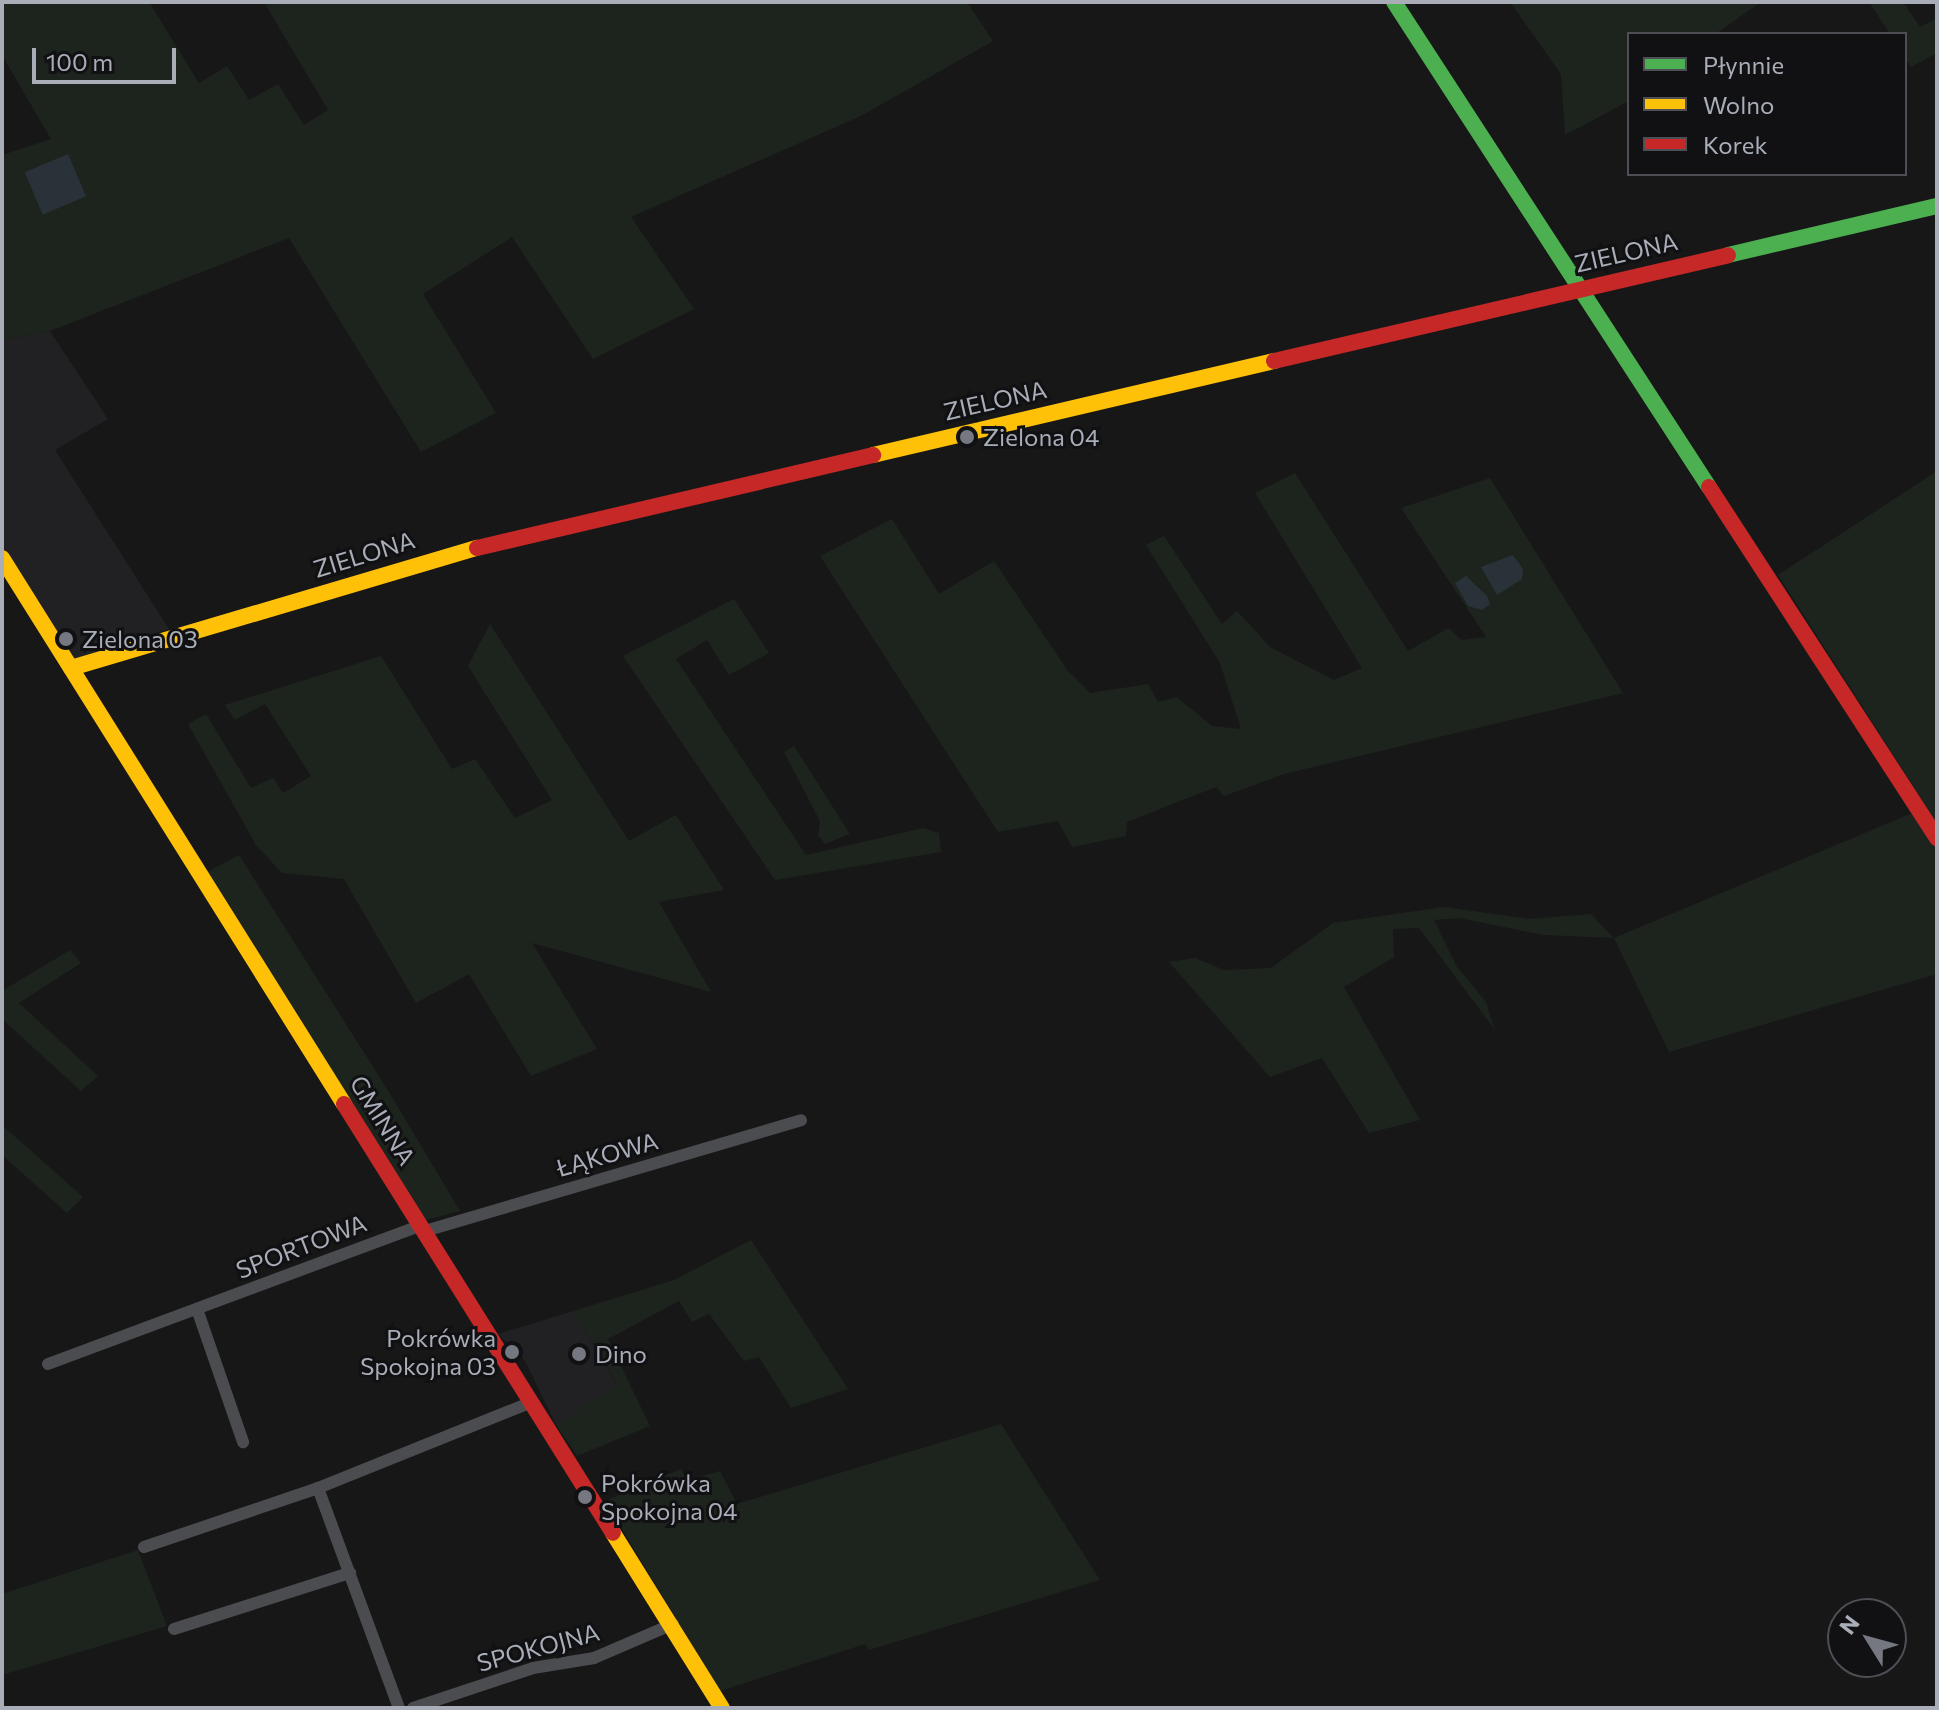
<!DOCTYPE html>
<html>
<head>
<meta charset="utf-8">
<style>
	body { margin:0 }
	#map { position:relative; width:1939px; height:1710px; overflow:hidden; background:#171717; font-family:Commissioner,sans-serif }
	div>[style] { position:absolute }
	.built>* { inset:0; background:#212123 }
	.green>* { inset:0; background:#1d241e }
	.water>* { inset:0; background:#2a3239; transform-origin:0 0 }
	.street>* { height:12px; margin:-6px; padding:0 6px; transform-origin:6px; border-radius:6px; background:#4b4c50 }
	.fast>* { height:16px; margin:-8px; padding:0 8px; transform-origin:8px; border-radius:8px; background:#4caf50 }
	.slow>* { height:16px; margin:-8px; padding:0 8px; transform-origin:8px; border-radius:8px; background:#ffc107 }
	.jam>* { height:16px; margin:-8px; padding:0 8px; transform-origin:8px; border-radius:8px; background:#c62828 }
	.dots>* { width:22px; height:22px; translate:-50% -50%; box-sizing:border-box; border:4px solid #111113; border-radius:50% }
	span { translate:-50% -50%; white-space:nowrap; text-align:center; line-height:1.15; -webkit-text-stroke:6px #111113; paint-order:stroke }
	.street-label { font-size:24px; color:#a8adb8 }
	.poi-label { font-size:24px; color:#a8adb8 }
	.left { translate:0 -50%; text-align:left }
	.right { translate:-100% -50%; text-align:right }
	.frame { position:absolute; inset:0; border:4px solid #a8adb8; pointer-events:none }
	.legend { position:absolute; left:1627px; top:32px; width:280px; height:144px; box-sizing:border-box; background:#111113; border:2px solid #4d4f55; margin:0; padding:10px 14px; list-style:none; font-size:24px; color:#a8adb8 }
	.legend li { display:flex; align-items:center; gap:16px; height:40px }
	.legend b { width:40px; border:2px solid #4d4f55 }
	.north { position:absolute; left:1827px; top:1598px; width:80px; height:80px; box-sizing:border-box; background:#111113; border:2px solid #4d4f55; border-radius:50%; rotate:307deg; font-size:22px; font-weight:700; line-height:32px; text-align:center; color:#a8adb8 }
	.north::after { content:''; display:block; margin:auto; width:28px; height:36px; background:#757880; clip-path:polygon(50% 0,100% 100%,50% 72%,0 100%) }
	.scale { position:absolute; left:32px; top:48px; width:144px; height:36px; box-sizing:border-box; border:4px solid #a8adb8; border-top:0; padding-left:10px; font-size:24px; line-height:28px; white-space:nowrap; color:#a8adb8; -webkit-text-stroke:6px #111113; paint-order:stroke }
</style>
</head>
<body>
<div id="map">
	<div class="built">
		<i style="clip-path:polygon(50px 331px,108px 419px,55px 450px,169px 629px,73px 661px,2px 547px,2px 340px)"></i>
		<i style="clip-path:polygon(573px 1311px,618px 1386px,556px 1425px,525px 1361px,498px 1334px)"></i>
	</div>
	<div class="green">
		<i style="clip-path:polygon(2px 2px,149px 2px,199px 83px,227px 66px,249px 100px,278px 84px,304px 125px,328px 110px,264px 2px,967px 2px,993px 41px,861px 116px,631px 217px,694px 309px,593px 359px,512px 237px,423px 294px,496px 413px,421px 452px,289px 238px,50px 331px,2px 340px,2px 155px,51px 139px,2px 55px)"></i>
		<i style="clip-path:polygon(1510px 2px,1761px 2px,1715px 34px,1629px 34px,1629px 101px,1565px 135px,1561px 74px)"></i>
		<i style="clip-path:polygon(1869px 2px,1903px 2px,1920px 27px,1937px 18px,1937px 53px,1911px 67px,1905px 58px,1905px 34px,1890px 34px)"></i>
		<i style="clip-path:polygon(1937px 471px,1937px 823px,1778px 575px)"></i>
		<i style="clip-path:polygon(1295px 473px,1408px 651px,1449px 628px,1461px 640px,1486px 637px,1401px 508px,1490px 478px,1623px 693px,1284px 774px,1224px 796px,1216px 787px,1127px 822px,1126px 836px,1072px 847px,1058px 821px,998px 832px,820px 556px,892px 519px,939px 594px,994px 561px,1068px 671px,1090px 693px,1148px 684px,1158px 702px,1177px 697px,1212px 726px,1241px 729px,1220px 663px,1146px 545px,1164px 536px,1222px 624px,1237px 611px,1270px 647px,1334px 680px,1362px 668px,1255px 493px)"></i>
		<i style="clip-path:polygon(734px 599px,769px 653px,729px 675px,707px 640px,676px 659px,806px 855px,923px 828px,939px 833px,941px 852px,775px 880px,623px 656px)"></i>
		<i style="clip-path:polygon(490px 624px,629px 841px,676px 815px,724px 890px,659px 902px,711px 992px,532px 943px,597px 1049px,531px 1076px,469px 974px,416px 1003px,344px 879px,282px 873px,256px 845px,188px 724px,206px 714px,251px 788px,273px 778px,283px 793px,311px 776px,265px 704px,235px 720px,225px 705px,381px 656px,452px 769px,475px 759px,515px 818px,552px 800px,468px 666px)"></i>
		<i style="clip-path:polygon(794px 746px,850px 834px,825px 844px,818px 835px,820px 821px,784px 752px)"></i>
		<i style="clip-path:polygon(1915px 812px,1937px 846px,1937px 974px,1669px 1052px,1614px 938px,1544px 935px,1459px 918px,1434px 920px,1457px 967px,1486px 1002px,1495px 1030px,1419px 928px,1393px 929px,1394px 957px,1344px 987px,1420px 1120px,1369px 1133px,1322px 1058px,1270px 1077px,1169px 962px,1195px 958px,1224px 970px,1271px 968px,1333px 923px,1444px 907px,1529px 919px,1591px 914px,1614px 938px)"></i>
		<i style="clip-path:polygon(239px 855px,389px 1092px,460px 1211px,426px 1220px,205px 873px)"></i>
		<i style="clip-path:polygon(70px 950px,81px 963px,19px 1003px,98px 1076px,81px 1091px,2px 1019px,2px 991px)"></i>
		<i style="clip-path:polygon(2px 1125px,83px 1197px,67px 1213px,2px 1155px)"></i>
		<i style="clip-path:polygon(751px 1240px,848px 1389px,791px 1408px,759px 1357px,744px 1361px,709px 1314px,692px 1322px,679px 1301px,608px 1339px,650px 1426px,577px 1456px,556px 1425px,618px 1385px,573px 1311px,674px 1280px)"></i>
		<i style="clip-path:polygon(1001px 1424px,1100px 1580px,869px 1650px,865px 1644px,720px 1691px,605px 1501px,681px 1469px,687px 1481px,720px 1471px,737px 1504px)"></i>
		<i style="clip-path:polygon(138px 1550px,167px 1626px,2px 1675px,2px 1594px)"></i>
	</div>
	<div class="water">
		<i style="left:68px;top:154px;width:46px;height:47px;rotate:67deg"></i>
		<i style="clip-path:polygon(1513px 555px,1523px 569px,1522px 579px,1497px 595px,1481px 567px)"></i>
		<i style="clip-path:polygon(1466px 576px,1487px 596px,1490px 604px,1482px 610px,1468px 606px,1455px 583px)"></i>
	</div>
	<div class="street">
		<i style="left:425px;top:1231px;width:392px;rotate:-16.4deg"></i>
		<i style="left:197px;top:1309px;width:141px;rotate:70.9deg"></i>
		<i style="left:48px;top:1364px;width:398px;rotate:-20.4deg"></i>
		<i style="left:318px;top:1488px;width:234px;rotate:69.8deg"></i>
		<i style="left:144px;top:1547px;width:184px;rotate:-18.7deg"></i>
		<i style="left:318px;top:1488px;width:231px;rotate:-21.9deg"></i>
		<i style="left:174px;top:1629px;width:185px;rotate:-17.7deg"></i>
		<i style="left:413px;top:1708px;width:126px;rotate:-18.4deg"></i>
		<i style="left:533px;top:1668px;width:62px;rotate:-9.3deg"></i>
		<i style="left:594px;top:1658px;width:86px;rotate:-23.3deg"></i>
	</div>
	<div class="fast">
		<i style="left:1394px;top:2px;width:578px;rotate:57deg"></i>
		<i style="left:1728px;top:255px;width:215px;rotate:-13.2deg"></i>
	</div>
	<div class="slow">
		<i style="left:873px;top:455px;width:412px;rotate:-13.2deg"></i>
		<i style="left:2px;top:558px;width:644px;rotate:57.94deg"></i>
		<i style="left:71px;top:668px;width:423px;rotate:-16.5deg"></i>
		<i style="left:613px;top:1533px;width:206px;rotate:58.1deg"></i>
	</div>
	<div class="jam">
		<i style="left:1274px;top:361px;width:466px;rotate:-13.1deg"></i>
		<i style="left:1709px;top:487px;width:419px;rotate:57deg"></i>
		<i style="left:477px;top:548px;width:407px;rotate:-13.2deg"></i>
		<i style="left:344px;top:1104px;width:506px;rotate:57.91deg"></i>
	</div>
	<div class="dots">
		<i style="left:967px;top:437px;background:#757880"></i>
		<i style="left:66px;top:639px;background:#757880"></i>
		<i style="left:512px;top:1352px;background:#757880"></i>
		<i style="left:579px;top:1354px;background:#757880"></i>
		<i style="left:585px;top:1497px;background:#757880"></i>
	</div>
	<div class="street-label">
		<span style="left:1626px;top:252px;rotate:-13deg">ZIELONA</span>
		<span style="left:995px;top:400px;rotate:-13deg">ZIELONA</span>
		<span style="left:364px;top:554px;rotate:-17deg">ZIELONA</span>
		<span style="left:383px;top:1120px;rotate:58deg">GMINNA</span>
		<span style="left:607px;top:1154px;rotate:-16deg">ŁĄKOWA</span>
		<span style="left:301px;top:1246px;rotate:-21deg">SPORTOWA</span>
		<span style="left:538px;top:1647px;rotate:-15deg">SPOKOJNA</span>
	</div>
	<div class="poi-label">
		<span class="left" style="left:983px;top:437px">Zielona 04</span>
		<span class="left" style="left:82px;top:639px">Zielona 03</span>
		<span class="right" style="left:496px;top:1352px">Pokrówka<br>Spokojna 03</span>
		<span class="left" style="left:595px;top:1354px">Dino</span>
		<span class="left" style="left:601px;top:1497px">Pokrówka<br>Spokojna 04</span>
	</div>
	<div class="frame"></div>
	<ul class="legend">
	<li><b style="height:10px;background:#4caf50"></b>Płynnie</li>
	<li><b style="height:10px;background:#ffc107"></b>Wolno</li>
	<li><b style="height:10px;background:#c62828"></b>Korek</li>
	</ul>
	<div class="north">N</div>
	<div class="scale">100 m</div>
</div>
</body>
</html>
